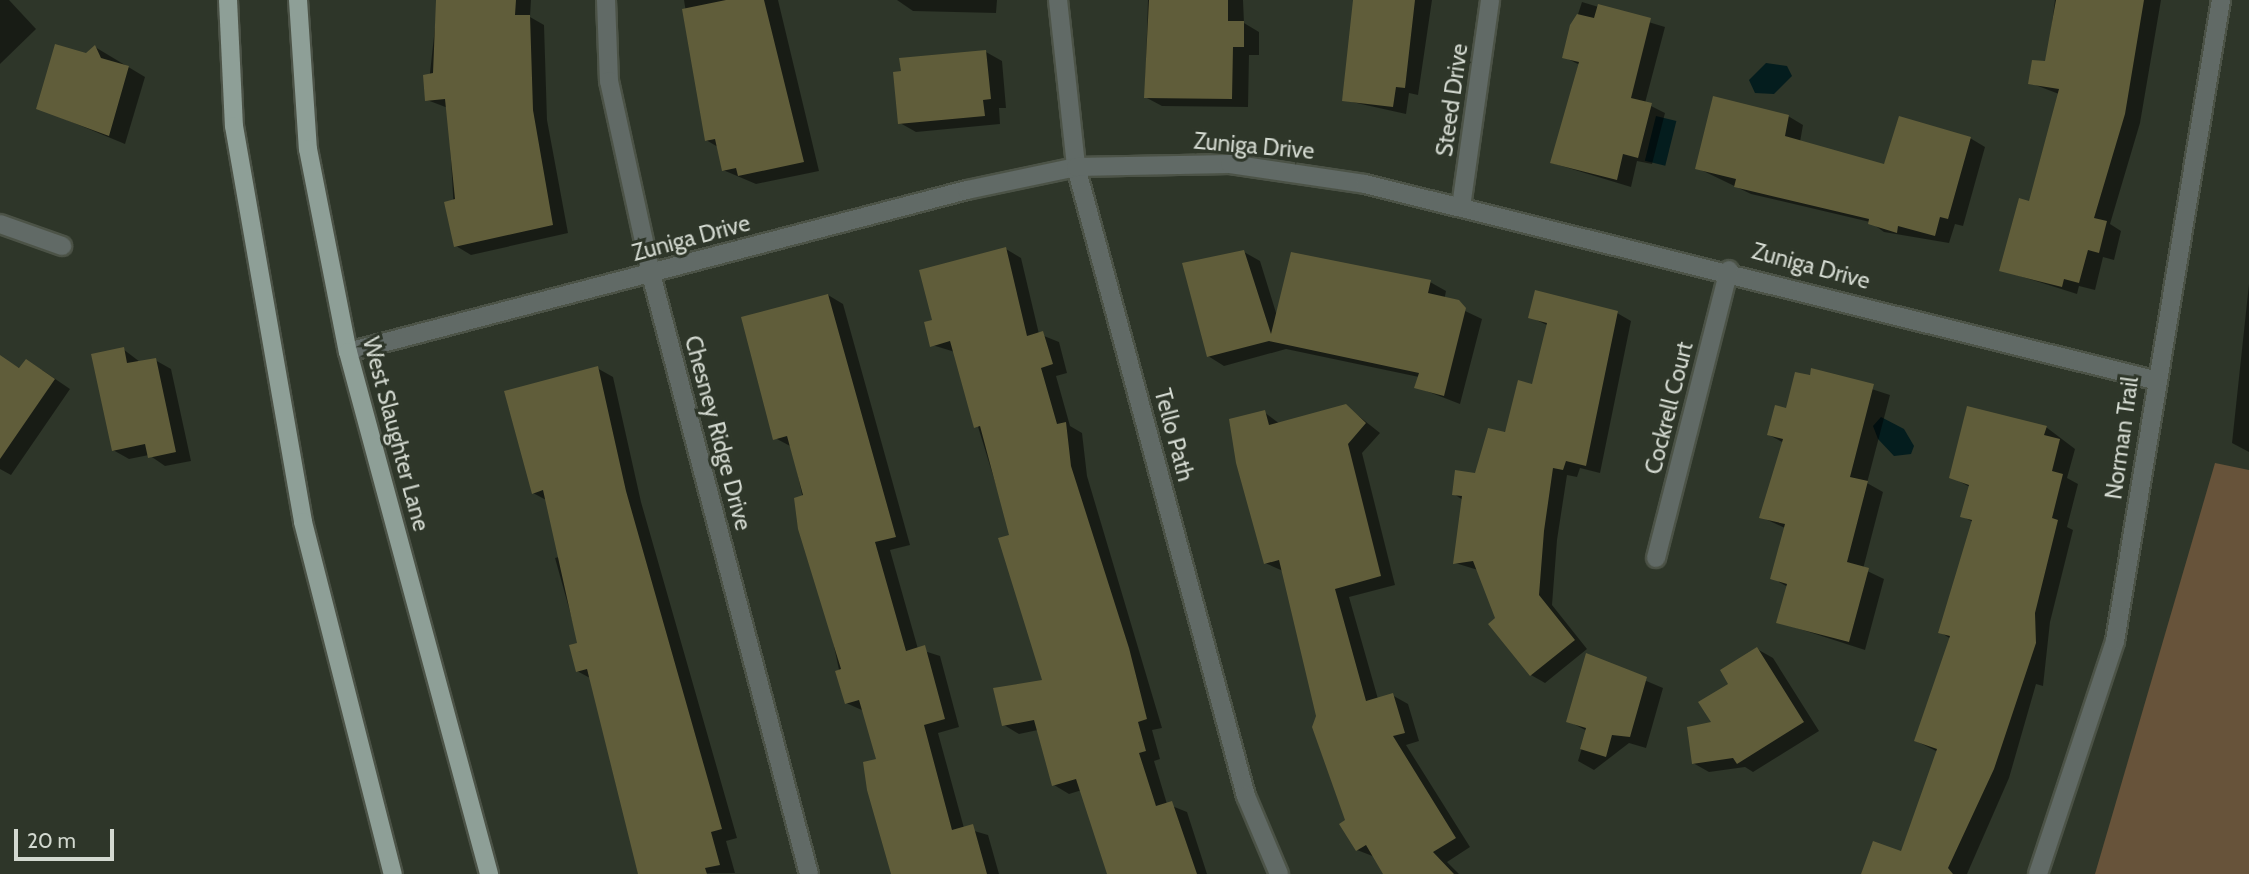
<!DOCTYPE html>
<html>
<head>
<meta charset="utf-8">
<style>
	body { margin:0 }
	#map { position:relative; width:2249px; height:874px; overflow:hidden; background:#2e3629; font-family:Cabin,sans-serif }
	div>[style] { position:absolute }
	.green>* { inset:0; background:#67533a }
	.water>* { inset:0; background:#041d1e; transform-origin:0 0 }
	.shadow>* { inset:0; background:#0007 }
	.building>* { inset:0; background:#605d3a }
	.roads { filter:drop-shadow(2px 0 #4c5347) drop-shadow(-2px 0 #4c5347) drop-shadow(0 2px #4c5347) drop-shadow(0 -2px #4c5347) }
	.minor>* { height:18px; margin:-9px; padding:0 9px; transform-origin:9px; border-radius:9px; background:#616a66 }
	.primary>* { height:18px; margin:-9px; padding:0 9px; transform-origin:9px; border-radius:9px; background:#8e9f97 }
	span { translate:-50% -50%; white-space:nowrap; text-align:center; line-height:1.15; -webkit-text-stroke:6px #2e3629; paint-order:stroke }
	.street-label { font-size:23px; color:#d3d9d0 }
	.scale { position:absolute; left:14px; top:829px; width:100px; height:32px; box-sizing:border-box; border:4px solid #d3d9d0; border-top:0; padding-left:9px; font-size:21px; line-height:24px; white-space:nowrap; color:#d3d9d0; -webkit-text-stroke:5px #2e3629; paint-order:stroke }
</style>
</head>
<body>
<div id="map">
	<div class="green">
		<i style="clip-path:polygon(2215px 463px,2249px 470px,2249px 874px,2095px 874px)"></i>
	</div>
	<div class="water">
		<i style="clip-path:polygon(1766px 63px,1787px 66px,1792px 76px,1774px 94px,1755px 93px,1749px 80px)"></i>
		<i style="left:1656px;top:116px;width:21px;height:46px;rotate:14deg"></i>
		<i style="clip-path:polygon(1881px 417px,1904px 429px,1914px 446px,1911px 454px,1894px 456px,1878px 439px,1873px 426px)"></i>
	</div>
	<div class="shadow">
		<i style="clip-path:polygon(0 0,9px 0,36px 29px,0 64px)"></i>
		<i style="clip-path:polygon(438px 0,531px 0,530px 17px,544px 25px,547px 120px,568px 233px,471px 255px,456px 246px,448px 108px,427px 100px)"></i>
		<i style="clip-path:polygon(684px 0,778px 0,819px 171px,756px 184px,723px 170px,718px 147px,706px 140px)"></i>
		<i style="clip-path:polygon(897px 0,997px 0,996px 13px,913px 11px)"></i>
		<i style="clip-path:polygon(1148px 0,1243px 0,1244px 23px,1259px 32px,1259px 55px,1249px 55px,1248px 107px,1162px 106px,1145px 97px)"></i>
		<i style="clip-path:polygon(1355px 0,1432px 0,1418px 95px,1409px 93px,1406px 114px,1343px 100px)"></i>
		<i style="clip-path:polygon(2055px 0,2161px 0,2140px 123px,2110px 224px,2121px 231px,2114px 260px,2103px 257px,2095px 290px,2079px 286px,2077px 294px,2001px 270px,2030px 203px,2059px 94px,2030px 83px,2047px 63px)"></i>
		<i style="clip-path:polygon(1582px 2px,1665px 27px,1645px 103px,1665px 113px,1652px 164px,1637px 161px,1631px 187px,1552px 163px,1580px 65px,1564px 57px)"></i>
		<i style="clip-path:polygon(95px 47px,145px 77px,125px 144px,38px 108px)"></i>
		<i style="clip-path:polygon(986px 52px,1002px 61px,1006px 108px,999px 108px,1000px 124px,916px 132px,900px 123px)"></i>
		<i style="clip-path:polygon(1788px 116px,1803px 125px,1800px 142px,1885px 166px,1970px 138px,1985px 147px,1963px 226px,1955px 224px,1949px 243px,1884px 232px,1870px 222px,1751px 194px,1697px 168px)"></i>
		<i style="clip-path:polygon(1006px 249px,1021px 258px,1039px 334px,1059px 342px,1067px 373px,1056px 376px,1070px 426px,1082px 433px,1087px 476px,1162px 728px,1152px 730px,1160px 759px,1154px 761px,1167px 804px,1187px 812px,1207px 874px,1112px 874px,1082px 790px,1069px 794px,1054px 785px,1038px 730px,1019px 734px,1004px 725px,1044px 682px,1012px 537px,955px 352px,932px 345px,935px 321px)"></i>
		<i style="clip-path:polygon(1244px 252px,1260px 261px,1277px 316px,1430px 282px,1446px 291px,1444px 301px,1482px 319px,1460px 404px,1416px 387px,1419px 377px,1286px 349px,1224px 366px,1208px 356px)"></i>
		<i style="clip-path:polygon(2249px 284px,2249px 452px,2232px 443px)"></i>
		<i style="clip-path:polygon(828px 295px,843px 304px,910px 545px,890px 550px,918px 649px,940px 656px,959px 727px,938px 733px,964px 828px,988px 835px,999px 874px,892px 874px,878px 760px,864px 711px,846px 703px,792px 447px,775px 438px)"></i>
		<i style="clip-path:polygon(1617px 313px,1631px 321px,1600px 473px,1580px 468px,1577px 477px,1567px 475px,1557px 540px,1552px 605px,1587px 649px,1545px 683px,1531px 675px,1497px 619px,1478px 570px,1455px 563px,1463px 500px,1454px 494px,1477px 475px,1534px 386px,1549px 326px,1530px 317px)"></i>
		<i style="clip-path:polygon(123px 349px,140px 362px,155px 360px,171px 369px,191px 461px,165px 466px,149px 455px,129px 459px,113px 450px)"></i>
		<i style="clip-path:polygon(0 357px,21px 369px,42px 370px,70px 389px,11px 475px,0 469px)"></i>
		<i style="clip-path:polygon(597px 368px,613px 377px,641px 502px,737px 838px,726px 841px,735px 873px,639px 874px,590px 678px,577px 671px,579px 644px,555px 558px,563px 556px,548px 501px,533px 493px)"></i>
		<i style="clip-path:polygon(1813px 370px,1890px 395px,1867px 483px,1883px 492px,1863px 569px,1884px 579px,1865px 650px,1778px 622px,1788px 587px,1772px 578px,1785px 528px,1761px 517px,1784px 443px,1769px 435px)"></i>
		<i style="clip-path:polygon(1346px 406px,1380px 433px,1362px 453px,1395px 585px,1349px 597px,1378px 699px,1392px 695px,1408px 704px,1419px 741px,1406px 745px,1470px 847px,1447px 862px,1459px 874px,1386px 874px,1375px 857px,1357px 850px,1283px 571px,1265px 563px,1264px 412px,1280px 424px)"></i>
		<i style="clip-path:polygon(2046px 427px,2075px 449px,2067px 478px,2078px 484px,2067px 527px,2073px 530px,2050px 622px,2043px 686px,2036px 684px,2009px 778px,1967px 874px,1864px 874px,1902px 854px,1938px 752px,1916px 741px,1951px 639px,1940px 632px,1973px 522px,1962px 516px,1970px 487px,1951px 477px)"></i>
		<i style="clip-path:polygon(1757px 649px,1773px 658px,1819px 731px,1753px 772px,1745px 767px,1709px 772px,1693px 763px,1731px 685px)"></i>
		<i style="clip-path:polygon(1587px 656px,1663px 688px,1646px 748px,1629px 743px,1594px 770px,1578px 761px,1587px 731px,1568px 721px)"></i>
	</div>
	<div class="building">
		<i style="clip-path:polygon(436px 0,516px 0,515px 15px,530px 15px,533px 110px,553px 225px,454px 247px,444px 202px,455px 199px,445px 99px,425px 101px,423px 75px,433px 73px)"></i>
		<i style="clip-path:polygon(726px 0,764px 0,804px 162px,738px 176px,736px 168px,722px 171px,715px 139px,705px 141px,682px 9px)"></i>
		<i style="clip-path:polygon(1149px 0,1228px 0,1228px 21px,1244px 21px,1244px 47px,1233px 47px,1232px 99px,1144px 98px)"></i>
		<i style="clip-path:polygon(1353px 0,1415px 0,1405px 88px,1396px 87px,1393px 107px,1342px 101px)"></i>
		<i style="clip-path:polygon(2056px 0,2144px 0,2125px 114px,2094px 218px,2107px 221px,2099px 253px,2088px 250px,2079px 283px,2064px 279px,2062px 287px,1999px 271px,2019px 198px,2029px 201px,2059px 89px,2028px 84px,2032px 60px,2045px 61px)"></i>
		<i style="clip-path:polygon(1598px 4px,1651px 18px,1631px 98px,1652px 103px,1638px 158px,1623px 154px,1617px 180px,1550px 163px,1579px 62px,1562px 58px,1570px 25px,1577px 14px,1594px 18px)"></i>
		<i style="clip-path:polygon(55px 44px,86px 53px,95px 45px,101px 58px,129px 66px,109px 136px,36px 109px)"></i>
		<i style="clip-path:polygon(986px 50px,991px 99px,983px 100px,985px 116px,898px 124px,893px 72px,901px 71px,899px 58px)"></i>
		<i style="clip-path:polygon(1713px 96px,1789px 115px,1785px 136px,1884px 164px,1899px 116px,1971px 137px,1948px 219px,1940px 217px,1935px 236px,1898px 226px,1897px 233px,1868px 224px,1869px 219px,1734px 187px,1736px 179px,1695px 169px)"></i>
		<i style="clip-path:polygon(1006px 247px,1027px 336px,1043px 331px,1053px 364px,1041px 368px,1057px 424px,1066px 422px,1071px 466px,1129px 648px,1147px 719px,1138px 722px,1146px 751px,1139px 753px,1156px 806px,1172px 801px,1197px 874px,1107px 874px,1076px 779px,1052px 786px,1034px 720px,1002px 726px,993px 688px,1042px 680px,998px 538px,1009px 535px,980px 426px,974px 428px,950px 341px,930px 347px,924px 322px,932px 320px,919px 270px)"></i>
		<i style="clip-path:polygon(1244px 250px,1271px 334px,1291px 252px,1431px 280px,1428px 293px,1459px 300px,1466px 308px,1444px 396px,1414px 388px,1419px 373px,1269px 341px,1207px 357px,1182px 263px)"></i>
		<i style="clip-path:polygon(1535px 290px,1618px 311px,1586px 466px,1566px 461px,1563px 470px,1553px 468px,1544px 531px,1539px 595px,1575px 640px,1530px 676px,1488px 624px,1495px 618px,1473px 561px,1453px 564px,1462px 496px,1452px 495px,1455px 470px,1475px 473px,1488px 428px,1505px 432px,1518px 380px,1532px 384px,1547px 323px,1528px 318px)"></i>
		<i style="clip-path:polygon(828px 294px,896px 537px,875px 542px,906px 651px,925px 645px,945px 719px,924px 725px,952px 830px,973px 824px,987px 874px,891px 874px,867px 790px,863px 762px,876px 759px,859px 700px,845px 704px,835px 671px,841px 669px,798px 529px,794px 498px,803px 495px,787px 436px,773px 440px,741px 317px)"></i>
		<i style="clip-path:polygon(124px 347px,127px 363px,156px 358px,176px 452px,148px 458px,145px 444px,112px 451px,91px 354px)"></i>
		<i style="clip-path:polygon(0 355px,19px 368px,26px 359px,55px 379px,0 459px)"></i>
		<i style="clip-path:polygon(598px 366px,626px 491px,722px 829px,711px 832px,720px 865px,705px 868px,707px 874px,638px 874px,587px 669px,576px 672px,569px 645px,577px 643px,543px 490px,532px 494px,504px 391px)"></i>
		<i style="clip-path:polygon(1811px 368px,1874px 384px,1850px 477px,1868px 481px,1847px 562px,1869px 568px,1849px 642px,1776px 623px,1787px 584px,1770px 579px,1785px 524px,1759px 518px,1783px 439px,1767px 435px,1775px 405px,1786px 408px,1795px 372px,1810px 375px)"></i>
		<i style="clip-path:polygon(1346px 404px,1366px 423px,1348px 444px,1381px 576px,1335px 589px,1366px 701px,1393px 693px,1405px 733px,1393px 736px,1456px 838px,1433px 852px,1454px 874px,1383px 874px,1366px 845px,1356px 851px,1339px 824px,1345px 820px,1312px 727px,1316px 716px,1279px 560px,1264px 564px,1236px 463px,1229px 419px,1265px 410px,1269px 425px)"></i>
		<i style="clip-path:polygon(1967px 406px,2047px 426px,2044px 435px,2060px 439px,2052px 471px,2063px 474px,2052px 518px,2058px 520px,2035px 613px,2036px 643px,1994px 769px,1948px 868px,1953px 874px,1861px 874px,1873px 841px,1901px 851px,1937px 749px,1914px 741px,1950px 636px,1938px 633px,1972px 520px,1960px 517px,1969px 485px,1949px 478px)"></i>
		<i style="clip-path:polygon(1757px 647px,1804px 722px,1737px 764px,1733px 758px,1692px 764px,1687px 727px,1711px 722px,1698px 702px,1728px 684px,1720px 670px)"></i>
		<i style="clip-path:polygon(1586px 653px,1647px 677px,1630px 737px,1612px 735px,1606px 757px,1580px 749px,1586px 728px,1566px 722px)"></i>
	</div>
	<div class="roads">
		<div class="minor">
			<i style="left:606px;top:0;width:81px;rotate:87.9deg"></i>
			<i style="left:609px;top:81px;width:198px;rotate:77.7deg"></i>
			<i style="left:651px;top:274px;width:620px;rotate:75.25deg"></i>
			<i style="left:1058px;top:0;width:168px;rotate:83.8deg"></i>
			<i style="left:1076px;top:167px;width:652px;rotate:74.88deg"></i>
			<i style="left:1246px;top:796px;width:85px;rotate:67.1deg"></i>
			<i style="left:1461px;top:207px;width:209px;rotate:-82deg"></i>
			<i style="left:0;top:224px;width:66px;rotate:19.5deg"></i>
			<i style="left:348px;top:352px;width:640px;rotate:-14.67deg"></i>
			<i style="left:967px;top:190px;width:111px;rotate:-11.9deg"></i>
			<i style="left:1076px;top:167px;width:154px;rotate:-1.1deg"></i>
			<i style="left:1230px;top:164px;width:136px;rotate:8.4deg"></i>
			<i style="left:1365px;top:184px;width:813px;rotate:13.95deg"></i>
			<i style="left:1656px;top:558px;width:297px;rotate:-75.8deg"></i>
			<i style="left:2038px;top:874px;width:245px;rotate:-71.7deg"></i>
			<i style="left:2115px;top:641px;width:650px;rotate:-80.61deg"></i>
		</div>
		<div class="primary">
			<i style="left:228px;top:0;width:126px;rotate:87.3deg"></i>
			<i style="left:234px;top:126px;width:402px;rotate:80.1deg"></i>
			<i style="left:303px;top:522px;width:363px;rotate:75.7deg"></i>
			<i style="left:298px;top:0;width:149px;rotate:86.2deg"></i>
			<i style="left:308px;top:149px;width:207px;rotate:78.9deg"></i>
			<i style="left:348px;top:352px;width:541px;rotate:74.88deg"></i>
		</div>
	</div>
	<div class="street-label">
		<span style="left:1452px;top:100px;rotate:-82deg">Steed Drive</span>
		<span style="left:1254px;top:146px;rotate:5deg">Zuniga Drive</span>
		<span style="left:691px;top:238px;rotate:-15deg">Zuniga Drive</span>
		<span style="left:1811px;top:266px;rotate:15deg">Zuniga Drive</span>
		<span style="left:1669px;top:408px;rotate:-76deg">Cockrell Court</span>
		<span style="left:718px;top:433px;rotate:75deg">Chesney Ridge Drive</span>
		<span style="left:396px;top:434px;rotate:75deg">West Slaughter Lane</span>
		<span style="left:1174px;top:435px;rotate:75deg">Tello Path</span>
		<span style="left:2122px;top:438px;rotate:-82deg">Norman Trail</span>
	</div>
	<div class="scale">20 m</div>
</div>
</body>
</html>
